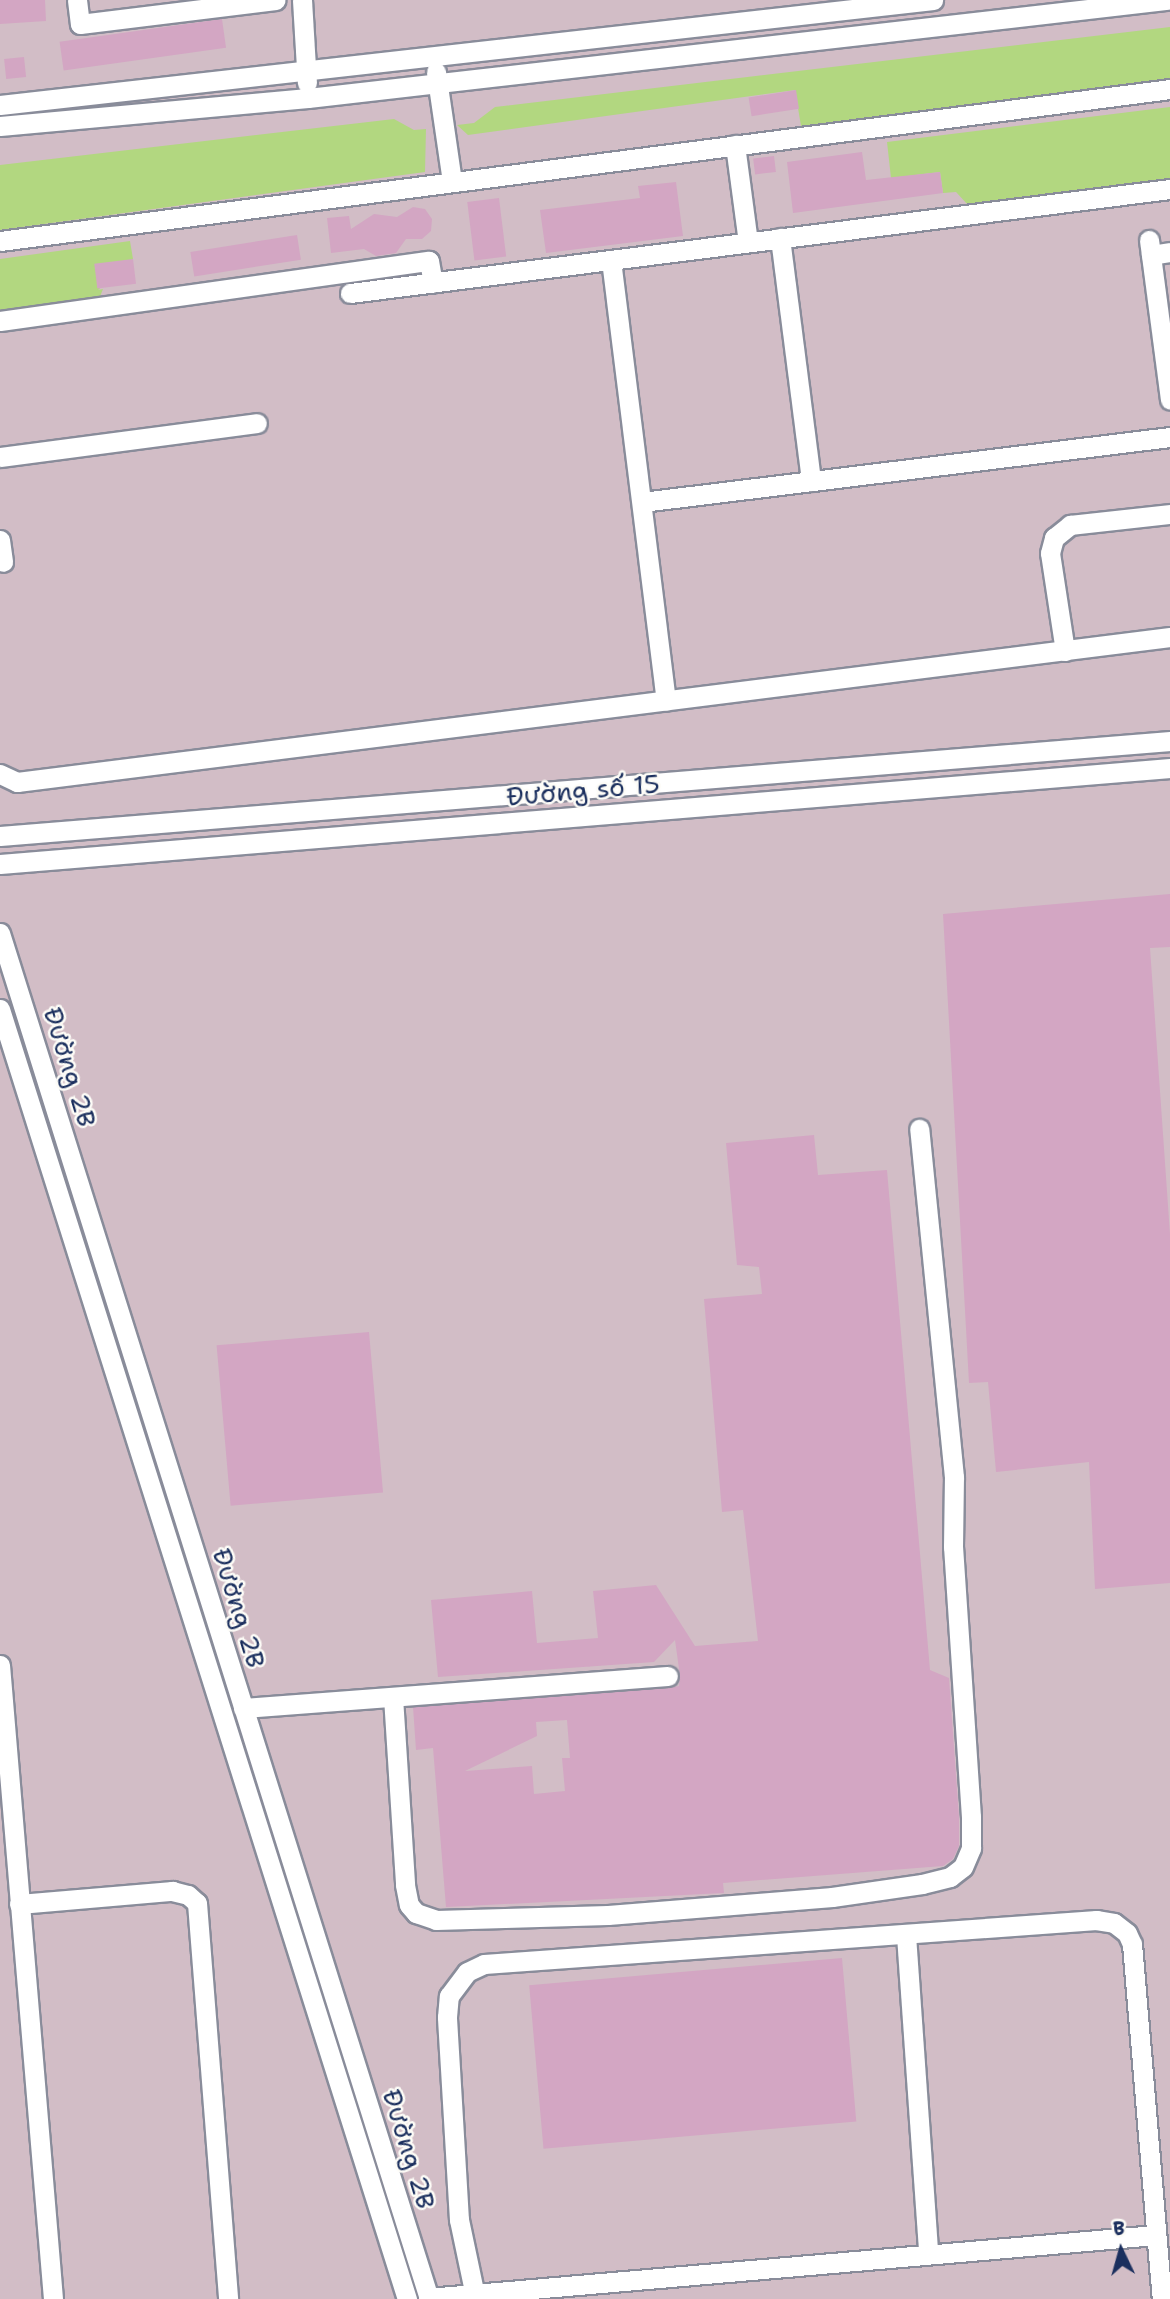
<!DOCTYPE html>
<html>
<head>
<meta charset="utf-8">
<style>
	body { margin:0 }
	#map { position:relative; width:1170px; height:2299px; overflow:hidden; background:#f7ead7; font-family:"Shantell Sans",sans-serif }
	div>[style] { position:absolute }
	.industrial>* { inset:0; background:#d2bdc6; transform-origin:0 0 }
	.green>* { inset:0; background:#b2d780 }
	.building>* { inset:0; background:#d3a6c3; transform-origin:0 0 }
	.roads { filter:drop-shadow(2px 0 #898c9a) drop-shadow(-2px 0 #898c9a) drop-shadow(0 2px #898c9a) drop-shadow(0 -2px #898c9a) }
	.minor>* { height:19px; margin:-9.5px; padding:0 9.5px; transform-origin:9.5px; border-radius:9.5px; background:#fff }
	span { translate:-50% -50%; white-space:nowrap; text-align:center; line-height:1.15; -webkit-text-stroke:5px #fdfcf7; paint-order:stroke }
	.street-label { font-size:26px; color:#1b2f5e }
	.north { position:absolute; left:1086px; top:2215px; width:70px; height:70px; -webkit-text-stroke:5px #fdfcf7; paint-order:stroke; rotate:355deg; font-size:19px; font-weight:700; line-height:28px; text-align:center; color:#1b2f5e }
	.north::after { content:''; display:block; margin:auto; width:24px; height:32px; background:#1b2f5e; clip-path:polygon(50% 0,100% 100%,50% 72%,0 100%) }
</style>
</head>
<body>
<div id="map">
	<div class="industrial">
		<i style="left:0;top:0;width:1170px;height:2299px"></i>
	</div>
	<div class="green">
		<i style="clip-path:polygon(1170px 27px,1170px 79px,801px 126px,795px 90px,468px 135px,457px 125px,474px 123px,495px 107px)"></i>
		<i style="clip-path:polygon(1170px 107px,1170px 180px,968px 205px,956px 192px,943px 193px,940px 172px,891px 178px,887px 142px)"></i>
		<i style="clip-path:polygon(394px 119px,414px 130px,426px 129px,425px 172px,0 230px,0 165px)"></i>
		<i style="clip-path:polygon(130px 241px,133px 259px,98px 290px,103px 289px,99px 299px,0 313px,0 259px)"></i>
	</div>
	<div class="building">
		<i style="clip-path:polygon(0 0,45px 0,46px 21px,0 24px)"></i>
		<i style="left:222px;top:19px;width:29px;height:164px;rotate:82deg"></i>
		<i style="left:24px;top:57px;width:20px;height:20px;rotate:84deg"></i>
		<i style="left:796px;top:90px;width:19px;height:48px;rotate:81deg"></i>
		<i style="clip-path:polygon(862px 152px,866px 180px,940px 172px,943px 193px,793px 213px,787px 162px)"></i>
		<i style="left:774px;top:156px;width:16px;height:21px;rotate:83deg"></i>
		<i style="clip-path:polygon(676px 182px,683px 236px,546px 253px,540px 210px,640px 198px,638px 186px)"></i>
		<i style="left:499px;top:198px;width:59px;height:32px;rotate:83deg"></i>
		<i style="clip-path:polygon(413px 207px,425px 209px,432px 219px,431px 231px,422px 239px,406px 239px,396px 253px,376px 256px,364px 249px,331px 253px,327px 218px,349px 216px,351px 229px,374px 214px,397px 217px)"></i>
		<i style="left:297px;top:235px;width:25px;height:108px;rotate:81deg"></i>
		<i style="left:133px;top:259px;width:25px;height:39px;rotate:83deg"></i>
		<i style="clip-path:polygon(1170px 894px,1170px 947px,1150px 948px,1170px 1234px,1170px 1583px,1095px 1589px,1089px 1462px,996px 1472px,988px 1382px,969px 1383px,943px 914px)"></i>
		<i style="clip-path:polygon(evenodd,814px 1135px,818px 1175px,887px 1170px,930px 1670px,949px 1678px,959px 1817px,959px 1846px,953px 1859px,943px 1866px,723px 1883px,724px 1893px,446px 1907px,433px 1748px,416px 1750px,413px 1707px,669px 1688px,679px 1686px,680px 1676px,675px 1640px,654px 1662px,438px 1677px,431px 1600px,532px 1591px,537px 1643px,598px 1638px,593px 1591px,656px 1585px,695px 1646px,758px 1641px,743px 1510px,722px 1512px,704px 1299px,762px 1294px,759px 1267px,737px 1265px,726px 1143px,814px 1135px,567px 1720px,570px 1758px,562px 1758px,565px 1791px,534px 1794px,532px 1766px,465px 1771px,537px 1736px,536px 1722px,567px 1720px)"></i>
		<i style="left:369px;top:1332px;width:161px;height:153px;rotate:85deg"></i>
		<i style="left:842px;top:1958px;width:164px;height:314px;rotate:85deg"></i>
	</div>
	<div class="roads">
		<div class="minor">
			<i style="left:77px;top:0;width:24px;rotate:83deg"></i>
			<i style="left:80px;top:24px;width:197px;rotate:-7deg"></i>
			<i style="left:302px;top:0;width:83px;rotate:86.6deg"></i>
			<i style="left:436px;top:72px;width:111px;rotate:81.7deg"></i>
			<i style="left:0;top:105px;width:939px;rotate:-6.42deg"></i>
			<i style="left:0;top:126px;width:309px;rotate:-5.2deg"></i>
			<i style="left:308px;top:98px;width:865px;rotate:-6.51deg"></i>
			<i style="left:735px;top:145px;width:98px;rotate:82.4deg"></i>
			<i style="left:780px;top:238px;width:245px;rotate:82.7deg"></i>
			<i style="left:1149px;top:240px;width:161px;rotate:82.5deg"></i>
			<i style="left:0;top:241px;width:1180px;rotate:-7.4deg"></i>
			<i style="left:1151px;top:255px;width:19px;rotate:-9deg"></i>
			<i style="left:611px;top:260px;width:444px;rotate:82.9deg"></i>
			<i style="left:350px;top:293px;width:827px;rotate:-7.23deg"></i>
			<i style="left:0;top:321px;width:433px;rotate:-8deg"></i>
			<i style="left:429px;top:261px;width:22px;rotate:80deg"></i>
			<i style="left:0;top:457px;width:259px;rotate:-7.5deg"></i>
			<i style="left:642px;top:502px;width:532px;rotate:-7.02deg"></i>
			<i style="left:0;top:540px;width:22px;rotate:82deg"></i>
			<i style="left:1065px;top:651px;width:99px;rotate:-98.7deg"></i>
			<i style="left:1050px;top:553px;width:16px;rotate:-75deg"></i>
			<i style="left:1054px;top:538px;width:21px;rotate:-39deg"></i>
			<i style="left:1070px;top:525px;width:101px;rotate:-6.3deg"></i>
			<i style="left:0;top:774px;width:19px;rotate:25deg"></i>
			<i style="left:17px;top:782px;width:1162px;rotate:-7.17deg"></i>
			<i style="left:0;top:836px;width:1174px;rotate:-4.64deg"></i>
			<i style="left:0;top:864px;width:1174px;rotate:-4.69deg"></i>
			<i style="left:0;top:933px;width:1432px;rotate:72.56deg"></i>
			<i style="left:0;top:1009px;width:1353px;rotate:72.49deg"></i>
			<i style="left:0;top:1665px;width:636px;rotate:85.22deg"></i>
			<i style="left:393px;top:1697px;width:188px;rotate:86.3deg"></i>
			<i style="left:405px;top:1885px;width:20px;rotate:79deg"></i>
			<i style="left:409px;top:1905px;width:11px;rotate:49deg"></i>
			<i style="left:416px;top:1913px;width:21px;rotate:19deg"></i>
			<i style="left:436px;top:1920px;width:172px;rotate:-1.7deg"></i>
			<i style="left:608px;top:1915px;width:225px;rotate:-4.6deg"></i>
			<i style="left:832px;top:1897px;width:91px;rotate:-8.2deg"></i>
			<i style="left:922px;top:1884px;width:29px;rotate:-14deg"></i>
			<i style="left:950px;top:1877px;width:16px;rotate:-38deg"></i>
			<i style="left:963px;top:1867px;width:21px;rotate:-67deg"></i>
			<i style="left:971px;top:1848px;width:31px;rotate:-90deg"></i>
			<i style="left:971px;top:1817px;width:271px;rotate:-93.8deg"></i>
			<i style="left:953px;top:1547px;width:70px;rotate:-89.2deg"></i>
			<i style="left:954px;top:1477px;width:350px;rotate:-95.7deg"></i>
			<i style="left:243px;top:1708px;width:426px;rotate:-4.3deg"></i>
			<i style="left:19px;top:1904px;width:154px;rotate:-4.9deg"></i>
			<i style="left:172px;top:1891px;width:16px;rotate:14deg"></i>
			<i style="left:188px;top:1895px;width:12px;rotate:42deg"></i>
			<i style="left:197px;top:1903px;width:397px;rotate:85.5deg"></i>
			<i style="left:906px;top:1935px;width:318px;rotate:86deg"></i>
			<i style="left:474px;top:2291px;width:73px;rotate:-101.9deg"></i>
			<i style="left:459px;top:2220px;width:203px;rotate:-93.4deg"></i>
			<i style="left:447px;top:2017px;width:21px;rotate:-85deg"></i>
			<i style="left:449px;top:1996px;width:30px;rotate:-53deg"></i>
			<i style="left:467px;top:1972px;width:19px;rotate:-25deg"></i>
			<i style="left:484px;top:1964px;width:614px;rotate:-4.11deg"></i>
			<i style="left:1096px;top:1920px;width:18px;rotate:9deg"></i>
			<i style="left:1114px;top:1923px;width:16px;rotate:38deg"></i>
			<i style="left:1127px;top:1933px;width:12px;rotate:66deg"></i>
			<i style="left:1132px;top:1944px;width:356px;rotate:85.2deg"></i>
			<i style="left:428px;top:2298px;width:731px;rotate:-4.95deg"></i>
		</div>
	</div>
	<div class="street-label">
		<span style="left:583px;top:790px;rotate:-5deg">Đường số 15</span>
		<span style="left:70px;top:1067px;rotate:73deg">Đường 2B</span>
		<span style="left:239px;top:1608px;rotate:73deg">Đường 2B</span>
		<span style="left:409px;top:2149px;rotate:73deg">Đường 2B</span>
	</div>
	<div class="north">B</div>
</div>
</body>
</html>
